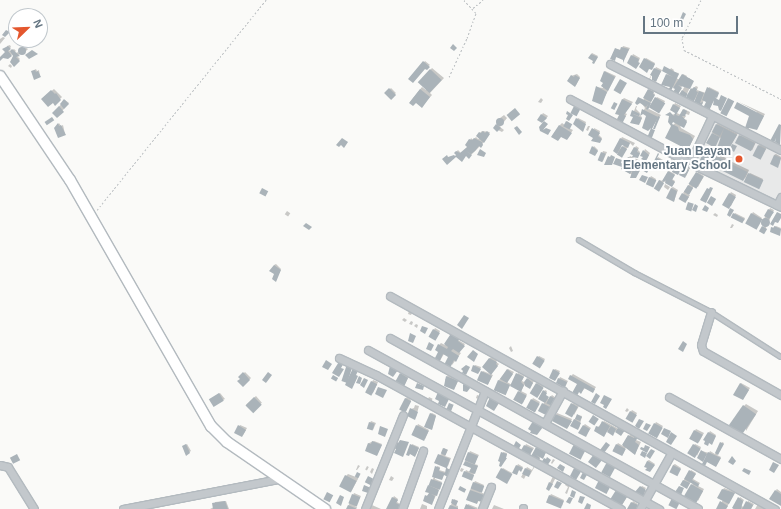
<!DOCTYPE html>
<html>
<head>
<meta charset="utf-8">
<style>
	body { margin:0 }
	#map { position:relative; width:781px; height:509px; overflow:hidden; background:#fafaf8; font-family:Arial,sans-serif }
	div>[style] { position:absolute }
	.built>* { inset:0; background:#e8e9e9 }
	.shadow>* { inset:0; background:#0003; transform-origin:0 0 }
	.building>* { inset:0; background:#aab3b9; transform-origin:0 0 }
	.round { border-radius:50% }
	.path>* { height:1px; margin-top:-0.5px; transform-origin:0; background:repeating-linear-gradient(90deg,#bbbfc2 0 2px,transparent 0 4px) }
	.roads { filter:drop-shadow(1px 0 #b3babf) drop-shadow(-1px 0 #b3babf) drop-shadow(0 1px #b3babf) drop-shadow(0 -1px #b3babf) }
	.lane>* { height:3.5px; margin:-1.75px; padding:0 1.75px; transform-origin:1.75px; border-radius:1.75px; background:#c3c8cc }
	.street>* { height:7px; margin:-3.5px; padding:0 3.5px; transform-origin:3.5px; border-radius:3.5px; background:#c3c8cc }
	.secondary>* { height:10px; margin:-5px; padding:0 5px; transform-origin:5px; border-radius:5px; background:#fff }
	.dots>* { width:11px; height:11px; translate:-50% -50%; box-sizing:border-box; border:2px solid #fff; border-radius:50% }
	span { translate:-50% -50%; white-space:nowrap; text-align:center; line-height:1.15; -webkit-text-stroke:4px #fff; paint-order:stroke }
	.poi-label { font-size:12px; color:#657683; font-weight:700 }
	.right { translate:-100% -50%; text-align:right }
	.north { position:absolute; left:8px; top:8px; width:40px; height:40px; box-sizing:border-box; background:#fff; border:1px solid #c1c8cd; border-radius:50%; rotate:67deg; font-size:11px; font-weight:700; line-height:16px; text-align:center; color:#657683 }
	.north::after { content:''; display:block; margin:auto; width:14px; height:18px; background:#e4572e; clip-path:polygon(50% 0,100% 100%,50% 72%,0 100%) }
	.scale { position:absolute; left:643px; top:16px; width:95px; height:18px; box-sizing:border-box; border:2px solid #657683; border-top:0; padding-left:5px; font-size:12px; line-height:14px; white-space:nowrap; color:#657683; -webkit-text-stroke:3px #fff; paint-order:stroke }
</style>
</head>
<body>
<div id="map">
	<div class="built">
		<i style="clip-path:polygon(715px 123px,781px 155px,781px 193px,776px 203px,696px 163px)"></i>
	</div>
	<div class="shadow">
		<i style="clip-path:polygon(3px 37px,5px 38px,0 44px,0 39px)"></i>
		<i style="clip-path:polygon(10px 45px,11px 47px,8px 50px,11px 51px,14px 49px,16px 51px,8px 58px,7px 56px,1px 59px,6px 52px,7px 46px)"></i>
		<i style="clip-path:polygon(23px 46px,28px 49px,23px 54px,19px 50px)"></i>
		<i style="clip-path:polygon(623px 46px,630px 48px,625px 58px,617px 56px,615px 59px,616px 49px,621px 50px)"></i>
		<i style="clip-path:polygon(17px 52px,20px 54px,17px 56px,20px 59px,14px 65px,13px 58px)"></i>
		<i style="clip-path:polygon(592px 53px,598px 56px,595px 61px,591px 54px)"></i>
		<i style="clip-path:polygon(633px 54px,640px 58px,637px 66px,632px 56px)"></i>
		<i style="clip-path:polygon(646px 58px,655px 63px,653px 68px,645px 59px)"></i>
		<i style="clip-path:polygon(425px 61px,430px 65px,409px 79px)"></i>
		<i style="clip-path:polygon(10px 64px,12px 66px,11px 68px,8px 66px)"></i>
		<i style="clip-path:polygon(656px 67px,662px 70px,657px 79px,656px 81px,652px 74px,650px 79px,649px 79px)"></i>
		<i style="clip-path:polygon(432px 68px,444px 78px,430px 93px,432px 95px,424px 104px,416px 101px,410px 102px,422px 87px,426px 90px,427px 89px,420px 82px)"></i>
		<i style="clip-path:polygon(671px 68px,674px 70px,673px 72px,679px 73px,676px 78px,680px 80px,683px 74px,687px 76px,678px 94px,676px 88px,671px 87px,667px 75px)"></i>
		<i style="clip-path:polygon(36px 69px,37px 71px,39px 70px,40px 76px,32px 71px)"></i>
		<i style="clip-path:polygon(605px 71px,616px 76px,602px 102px,596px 87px,603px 88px)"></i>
		<i style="clip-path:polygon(577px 74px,580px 77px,576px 85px,571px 76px)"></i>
		<i style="clip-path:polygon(689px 78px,693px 81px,685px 98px,680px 95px)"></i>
		<i style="clip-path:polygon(696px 86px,698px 87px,697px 90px,706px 93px,709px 87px,719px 92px,711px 105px,704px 100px,702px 105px,697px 104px,696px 98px,693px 102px,692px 89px)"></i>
		<i style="left:391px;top:88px;width:7px;height:7px;rotate:45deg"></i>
		<i style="clip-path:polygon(650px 88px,654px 91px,653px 93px,655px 94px,647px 110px,649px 109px,661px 115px,652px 127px,647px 115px,642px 113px,645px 108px,640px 101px,643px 101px)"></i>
		<i style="clip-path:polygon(54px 89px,62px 97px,55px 104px,44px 97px)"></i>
		<i style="clip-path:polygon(657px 97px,665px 101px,660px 111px,656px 98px)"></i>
		<i style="clip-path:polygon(541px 98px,543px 100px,541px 103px,538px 102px)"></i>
		<i style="clip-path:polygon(624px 98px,633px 102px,625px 113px,627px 114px,622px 122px,622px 100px)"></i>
		<i style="clip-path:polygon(65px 100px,69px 103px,57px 117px,53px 113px)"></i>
		<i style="clip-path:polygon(739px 102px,765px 114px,757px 128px,757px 112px)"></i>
		<i style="clip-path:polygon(675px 103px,681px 106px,677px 112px,671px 110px)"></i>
		<i style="clip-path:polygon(636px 106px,637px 106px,636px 109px,640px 113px,639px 115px,642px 117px,640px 123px,634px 115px,636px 114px,634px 113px,632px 116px)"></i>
		<i style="clip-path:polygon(684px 109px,690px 112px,689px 115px,683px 113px,686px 116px,684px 119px,687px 120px,685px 126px,680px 125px,681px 128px,695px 136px,688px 149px,673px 125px,676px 122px,673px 121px,670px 125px,672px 115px,677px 113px,681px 115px)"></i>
		<i style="clip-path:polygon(543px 113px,548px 116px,545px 120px,538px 120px)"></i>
		<i style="clip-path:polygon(504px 115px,507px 118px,500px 127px,504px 130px,502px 132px,494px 128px,498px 123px,496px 121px)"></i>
		<i style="clip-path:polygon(578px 118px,586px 122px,583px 131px,577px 119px)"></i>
		<i style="clip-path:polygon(567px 121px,571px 124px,569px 128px,573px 130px,568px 137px,552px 136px,560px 125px,562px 123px,565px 125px)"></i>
		<i style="clip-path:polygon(59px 123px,61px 126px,63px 125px,65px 134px,55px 128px)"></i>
		<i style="clip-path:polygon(718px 123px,738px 133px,728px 150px,721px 138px,712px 133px)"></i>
		<i style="clip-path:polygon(588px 126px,590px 126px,588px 131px,586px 130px)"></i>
		<i style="clip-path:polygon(594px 128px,600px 131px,599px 135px,602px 138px,601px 140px,595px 138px)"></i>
		<i style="clip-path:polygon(482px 131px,490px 132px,483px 143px,469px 157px,466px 155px,455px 153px,458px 150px,461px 153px,467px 149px,471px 138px,473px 140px,476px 137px,478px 139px,480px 138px,477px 136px)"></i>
		<i style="left:741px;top:134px;width:17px;height:10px;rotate:25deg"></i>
		<i style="clip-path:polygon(evenodd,622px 137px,635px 143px,633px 146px,630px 143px,622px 156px,614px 151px,622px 137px,622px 143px,625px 145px,620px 149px,622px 143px)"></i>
		<i style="clip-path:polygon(760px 144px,767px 147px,760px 159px,754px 155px)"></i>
		<i style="clip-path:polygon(594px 146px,598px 150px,596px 154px,590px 152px)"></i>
		<i style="clip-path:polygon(636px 146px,639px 148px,638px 150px,640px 152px,639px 156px,634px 156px,631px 154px)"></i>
		<i style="clip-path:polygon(645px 149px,650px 153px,647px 159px,642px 156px)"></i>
		<i style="clip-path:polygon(707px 149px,726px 158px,723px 165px,728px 160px,749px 170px,746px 177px,750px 173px,763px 179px,760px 187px,748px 175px,743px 180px,725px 163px,720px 168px,701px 160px)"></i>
		<i style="clip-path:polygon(603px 151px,607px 152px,603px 161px,600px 159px)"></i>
		<i style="clip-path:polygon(776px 154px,781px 157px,779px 165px,774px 155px)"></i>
		<i style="clip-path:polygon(evenodd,630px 156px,641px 161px,638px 167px,641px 169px,636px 177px,622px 169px,622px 163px,625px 164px,630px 156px,637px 160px,639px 161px,636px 166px,634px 165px,637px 160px)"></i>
		<i style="clip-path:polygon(658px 157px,663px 160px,660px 166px,650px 166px,644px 163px,649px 164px,651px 161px,654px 163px)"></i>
		<i style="clip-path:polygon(671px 159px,683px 164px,679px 173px,673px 170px,672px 167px,667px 167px)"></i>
		<i style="clip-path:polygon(685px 166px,690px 168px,686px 176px,684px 167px)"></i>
		<i style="clip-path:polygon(669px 171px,675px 174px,672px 179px,675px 181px,673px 185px,672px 186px,664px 181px,659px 189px,659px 180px,663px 181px)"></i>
		<i style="clip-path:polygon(698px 172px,704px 176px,698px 187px,694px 186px,688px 195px,690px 195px,687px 200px,683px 193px)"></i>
		<i style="clip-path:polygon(651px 176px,656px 179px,654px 184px,647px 183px)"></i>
		<i style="clip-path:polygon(665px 184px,670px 187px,668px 190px,664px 187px)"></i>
		<i style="clip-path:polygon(673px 187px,678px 190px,674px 201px,671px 188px)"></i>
		<i style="clip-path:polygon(731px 192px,736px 195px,731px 206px,724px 204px)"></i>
		<i style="clip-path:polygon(770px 208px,774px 210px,764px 232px,763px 227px,764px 226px,761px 224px)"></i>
		<i style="left:287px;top:211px;width:4px;height:4px;rotate:34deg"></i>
		<i style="clip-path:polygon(753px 212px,762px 218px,757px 227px,747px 223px)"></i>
		<i style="clip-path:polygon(715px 213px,718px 215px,717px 217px,713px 215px)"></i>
		<i style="clip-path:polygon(735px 213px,745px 218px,744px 221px,734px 214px)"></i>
		<i style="clip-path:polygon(732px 224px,734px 225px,732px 228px,730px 228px)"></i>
		<i style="clip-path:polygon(776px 226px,781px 228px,779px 234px,772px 228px)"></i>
		<i style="clip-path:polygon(276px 264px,281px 269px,276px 279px,274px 265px)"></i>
		<i style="clip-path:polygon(409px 311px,412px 313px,411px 315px,408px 314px)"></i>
		<i style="clip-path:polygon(404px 318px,407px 320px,405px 322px,402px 320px)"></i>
		<i style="clip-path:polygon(411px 321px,413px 322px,412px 325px,409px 324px)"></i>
		<i style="clip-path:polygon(416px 324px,418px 325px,417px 328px,414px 326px)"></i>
		<i style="clip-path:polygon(435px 328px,440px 331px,436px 339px,430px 337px)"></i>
		<i style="clip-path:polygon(453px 332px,458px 340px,465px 344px,459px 352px,461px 353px,452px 365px,449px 356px,444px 354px,439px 362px,439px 345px,441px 343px,445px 345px)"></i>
		<i style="clip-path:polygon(511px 346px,513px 351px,511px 352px,509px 348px)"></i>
		<i style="clip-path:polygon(539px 356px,545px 359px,541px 366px,538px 357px)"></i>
		<i style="clip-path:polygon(491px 357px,497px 360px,496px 362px,499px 364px,491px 373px,483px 367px)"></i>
		<i style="clip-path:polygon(475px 365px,481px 367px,479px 372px,474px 366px)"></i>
		<i style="clip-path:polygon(508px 369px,514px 372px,507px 382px,512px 385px,518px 373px,524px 376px,522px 381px,526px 383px,528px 378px,534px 381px,531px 386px,525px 384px,521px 391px,527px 394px,523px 403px,515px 400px,520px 390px,510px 385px,506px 393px,495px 389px,499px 380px)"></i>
		<i style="clip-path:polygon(555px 369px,560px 371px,555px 380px,554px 370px)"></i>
		<i style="clip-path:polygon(483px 371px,493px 375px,488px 384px,482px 372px)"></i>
		<i style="clip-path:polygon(245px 372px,251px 378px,243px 386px,240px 377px)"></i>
		<i style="clip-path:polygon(402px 373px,409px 376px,404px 386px,401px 374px)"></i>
		<i style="clip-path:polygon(573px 374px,596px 387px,594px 390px,593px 392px,585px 388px,581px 393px,578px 384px,571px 376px)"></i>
		<i style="clip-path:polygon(448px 375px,459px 379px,454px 389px,445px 380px)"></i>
		<i style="clip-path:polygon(560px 377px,568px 381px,566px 385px,557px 383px)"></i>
		<i style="clip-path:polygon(373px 380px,378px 382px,373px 393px,367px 392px)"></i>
		<i style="clip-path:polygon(538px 382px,544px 386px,538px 395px,531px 392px)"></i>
		<i style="clip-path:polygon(741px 383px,750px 388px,743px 399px,740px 384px)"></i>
		<i style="clip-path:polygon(545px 390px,547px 391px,545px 396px,549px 399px,552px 395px,556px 398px,549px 414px,543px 404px,545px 402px,544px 391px)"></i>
		<i style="clip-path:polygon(220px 393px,225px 399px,223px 400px,211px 399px)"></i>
		<i style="clip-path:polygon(477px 395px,480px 396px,478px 399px,476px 398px)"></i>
		<i style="left:256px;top:396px;width:9px;height:13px;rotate:49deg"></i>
		<i style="clip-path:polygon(407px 397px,411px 400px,406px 411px,405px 399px)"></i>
		<i style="left:429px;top:397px;width:4px;height:4px;rotate:27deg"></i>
		<i style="clip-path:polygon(533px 398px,540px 402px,535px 411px,527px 408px)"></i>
		<i style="clip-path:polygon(573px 403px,579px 406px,574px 415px,572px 404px)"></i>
		<i style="clip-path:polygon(746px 404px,758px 411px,746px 431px,744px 406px)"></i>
		<i style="clip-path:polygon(415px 405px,419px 406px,416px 417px,411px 409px,414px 408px)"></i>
		<i style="clip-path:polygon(627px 408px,629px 410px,627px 412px,625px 411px)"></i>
		<i style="clip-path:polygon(632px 410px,637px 413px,633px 420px,627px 418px)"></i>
		<i style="clip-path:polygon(432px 413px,436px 415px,432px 429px,430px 414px)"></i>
		<i style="clip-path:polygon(557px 413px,572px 419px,568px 427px,553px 420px)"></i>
		<i style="clip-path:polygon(578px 415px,582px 416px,579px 428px,574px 420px)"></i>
		<i style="clip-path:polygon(371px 421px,376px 423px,373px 430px,370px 423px)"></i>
		<i style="clip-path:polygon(604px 421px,619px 429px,621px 426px,625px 429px,621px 435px,615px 431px,613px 434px,607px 431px,595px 430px)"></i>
		<i style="left:656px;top:422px;width:8px;height:12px;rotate:30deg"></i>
		<i style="clip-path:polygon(418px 424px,429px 430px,425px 439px,417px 426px)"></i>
		<i style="clip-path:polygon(585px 424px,591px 428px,586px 435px,584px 425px)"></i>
		<i style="clip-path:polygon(240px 425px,247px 428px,243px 435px,235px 432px)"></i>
		<i style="clip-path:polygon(696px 429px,704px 433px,699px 442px,690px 439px)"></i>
		<i style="clip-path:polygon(710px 431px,716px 435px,712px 442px,705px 440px)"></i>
		<i style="clip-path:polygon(631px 433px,636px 437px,639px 435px,636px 440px,641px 442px,635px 454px,626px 447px,623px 454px,613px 450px,618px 443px,623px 446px)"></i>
		<i style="clip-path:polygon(374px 441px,382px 444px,377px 455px,366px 450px,369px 443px)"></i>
		<i style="clip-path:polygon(722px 442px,724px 443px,717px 455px,721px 457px,716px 466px,702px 451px,709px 453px,710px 451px,715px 454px)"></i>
		<i style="clip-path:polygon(187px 444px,191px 451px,186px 454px,184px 446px)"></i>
		<i style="clip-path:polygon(412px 444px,419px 447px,416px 454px,410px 453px)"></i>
		<i style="clip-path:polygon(526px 444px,534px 448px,529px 456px,522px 452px)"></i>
		<i style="clip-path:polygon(695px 444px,701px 447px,697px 456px,694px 445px)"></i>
		<i style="clip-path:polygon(538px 446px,547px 451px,544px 456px,540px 456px,539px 460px,532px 457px)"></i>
		<i style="clip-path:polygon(444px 448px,448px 450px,445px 456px,451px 458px,448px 466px,439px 455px,442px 454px)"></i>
		<i style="clip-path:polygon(470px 451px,479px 455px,474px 464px,478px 465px,471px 480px,463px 476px,466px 470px,470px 472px,472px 468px,465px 461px)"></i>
		<i style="clip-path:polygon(503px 452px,507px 453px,505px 461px,502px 461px)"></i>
		<i style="clip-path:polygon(553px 459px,555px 460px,552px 464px,551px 463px)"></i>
		<i style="clip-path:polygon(649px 460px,655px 464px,649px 471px,647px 461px)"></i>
		<i style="clip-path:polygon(518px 464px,523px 467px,522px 469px,514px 472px)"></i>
		<i style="clip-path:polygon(675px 464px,681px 468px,677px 475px,673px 465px)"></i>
		<i style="clip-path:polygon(358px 465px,360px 466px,357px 470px,356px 470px)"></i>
		<i style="left:367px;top:466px;width:2px;height:4px;rotate:27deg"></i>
		<i style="clip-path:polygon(437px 466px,440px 467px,439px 470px,446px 472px,448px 469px,450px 469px,448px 475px,444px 474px,442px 479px,435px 477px,435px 479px,442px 482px,433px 502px,426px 496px,429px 495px,430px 493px,429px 486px,434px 477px)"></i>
		<i style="clip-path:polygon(534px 466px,535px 466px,530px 475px,526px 475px,524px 479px,521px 477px,527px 467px,532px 470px)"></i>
		<i style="clip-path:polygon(372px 468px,374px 469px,372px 474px,370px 472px)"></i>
		<i style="clip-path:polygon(461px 468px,464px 469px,462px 472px,460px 471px)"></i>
		<i style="clip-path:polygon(503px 468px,512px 473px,508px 481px,502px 469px)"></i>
		<i style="clip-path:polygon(691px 470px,696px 473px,693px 479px,700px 483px,698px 486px,704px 489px,698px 501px,692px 485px,693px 483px,691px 482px,688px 486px,681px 484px)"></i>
		<i style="clip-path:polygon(358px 473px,358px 479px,351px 492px,346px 476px,348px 474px,356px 477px)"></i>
		<i style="clip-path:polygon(391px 476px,394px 478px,392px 481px,389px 480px)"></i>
		<i style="clip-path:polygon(553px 476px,556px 477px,550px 489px,547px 489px)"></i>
		<i style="clip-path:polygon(475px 481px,484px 485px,480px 492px,485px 494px,483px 500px,479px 500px,477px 503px,470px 490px)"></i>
		<i style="clip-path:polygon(566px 483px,570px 485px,567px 494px,565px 493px,568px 487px,565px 485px)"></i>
		<i style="clip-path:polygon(642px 486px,646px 488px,644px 491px,647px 493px,645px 497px,635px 493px)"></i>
		<i style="clip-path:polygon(724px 488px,735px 492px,726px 509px,717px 509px,723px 500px,718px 498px)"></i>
		<i style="clip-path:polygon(777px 489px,781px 492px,781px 505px,776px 490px)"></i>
		<i style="clip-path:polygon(618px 490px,628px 495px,622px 505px,617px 491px)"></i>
		<i style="clip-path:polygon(354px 493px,361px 496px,355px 506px,357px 507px,356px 509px,347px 509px)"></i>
		<i style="clip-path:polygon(551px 494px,564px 500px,562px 506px,547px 501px)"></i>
		<i style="clip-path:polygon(394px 496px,398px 499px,397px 502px,400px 504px,398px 509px,387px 509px)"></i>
		<i style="clip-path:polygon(740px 497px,744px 500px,741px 506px,744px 507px,748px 501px,754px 504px,751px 509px,733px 509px)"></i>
		<i style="clip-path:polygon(454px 499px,458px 501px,455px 505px,458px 506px,458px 509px,449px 509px)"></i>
		<i style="clip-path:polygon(226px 501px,229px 509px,210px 509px,214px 507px,215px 502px)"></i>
		<i style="clip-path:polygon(633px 501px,638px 504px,635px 509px,629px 509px)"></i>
		<i style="clip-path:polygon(422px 504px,427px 506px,427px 509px,420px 509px)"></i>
		<i style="clip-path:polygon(468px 504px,478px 508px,477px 509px,465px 509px)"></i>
		<i style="clip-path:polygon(758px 504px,767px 509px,755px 509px)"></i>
		<i style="clip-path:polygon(372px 505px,381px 509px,370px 509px)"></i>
		<i style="clip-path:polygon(494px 505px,504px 509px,492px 509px)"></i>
	</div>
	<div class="building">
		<i style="clip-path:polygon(683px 12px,686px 14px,683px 20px,680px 19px)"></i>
		<i style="clip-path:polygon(11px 28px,13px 31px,11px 33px,10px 32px,5px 37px,2px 35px,6px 30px,8px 31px)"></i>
		<i style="clip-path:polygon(453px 44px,457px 48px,454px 51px,450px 48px)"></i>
		<i style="clip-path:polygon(8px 46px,11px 49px,8px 51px,12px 56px,8px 59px,3px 58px,0 61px,0 57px,5px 52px,2px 49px)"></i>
		<i style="clip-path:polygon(621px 47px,629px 49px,623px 63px,623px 60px,616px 57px,615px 61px,610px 59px,615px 48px,620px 50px)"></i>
		<i class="round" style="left:18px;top:47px;width:8px;height:8px"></i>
		<i style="clip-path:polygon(12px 49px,20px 56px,16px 57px,20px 61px,14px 67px,10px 62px,13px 56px,10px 51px)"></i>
		<i style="clip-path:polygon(32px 50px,38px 54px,29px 59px,25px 55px)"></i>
		<i style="clip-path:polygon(591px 54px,598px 57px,594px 64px,592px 63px,593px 61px,588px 58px)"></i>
		<i style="clip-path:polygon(631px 55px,639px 59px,638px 62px,640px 63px,636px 69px,627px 63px)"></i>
		<i style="clip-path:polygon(644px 58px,655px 64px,652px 70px,649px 69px,647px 73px,639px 67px)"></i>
		<i style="clip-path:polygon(423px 61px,430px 67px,427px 70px,425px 69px,413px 83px,408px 79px)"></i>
		<i style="clip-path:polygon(664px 66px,679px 74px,671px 91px,668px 90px,670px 87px,661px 85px,666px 74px,673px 77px,662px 71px)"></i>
		<i style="clip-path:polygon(654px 68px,661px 71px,656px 82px,652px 80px,652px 76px,650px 75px)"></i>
		<i style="left:430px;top:69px;width:16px;height:18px;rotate:43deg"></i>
		<i style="clip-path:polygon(35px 70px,36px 72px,38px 71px,41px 77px,34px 80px,31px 71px)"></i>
		<i style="clip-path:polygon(604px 71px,615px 77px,608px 91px,601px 86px,603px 83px,600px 81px)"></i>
		<i style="clip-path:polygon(682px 74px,694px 81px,690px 89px,678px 85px,682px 88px,677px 96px,673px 92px,675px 89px,673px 88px)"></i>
		<i style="clip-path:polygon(571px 75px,574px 77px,575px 75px,580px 78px,575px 87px,567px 81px)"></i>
		<i style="left:620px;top:79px;width:8px;height:13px;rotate:30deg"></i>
		<i style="clip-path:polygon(596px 86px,607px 92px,602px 105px,592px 101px)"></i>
		<i style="clip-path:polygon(694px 87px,697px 89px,696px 91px,698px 92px,693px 103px,685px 99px,691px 88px,692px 89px)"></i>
		<i style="clip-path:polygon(707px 87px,719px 93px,717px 98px,715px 97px,717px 99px,719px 100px,721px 95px,727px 98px,721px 111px,719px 110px,718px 106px,713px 105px,714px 100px,709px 111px,703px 108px,706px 102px,702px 100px)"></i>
		<i style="left:389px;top:88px;width:10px;height:7px;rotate:45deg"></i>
		<i style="clip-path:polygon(420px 89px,430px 97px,422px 108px,416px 103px,413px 106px,409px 103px)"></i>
		<i style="clip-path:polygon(648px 89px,654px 92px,653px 94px,655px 95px,651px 102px,643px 98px)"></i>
		<i style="clip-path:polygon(51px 90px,55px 94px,56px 93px,61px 100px,55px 106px,53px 103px,48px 107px,41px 99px)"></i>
		<i style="left:682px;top:90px;width:7px;height:6px;rotate:34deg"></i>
		<i style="clip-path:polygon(699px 91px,704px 93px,700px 103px,703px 102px,701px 107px,694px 102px)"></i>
		<i style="clip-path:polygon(638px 97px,651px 103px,648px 110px,646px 109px,648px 104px,646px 107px,640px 103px,637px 105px,635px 103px)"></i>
		<i style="left:655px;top:97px;width:12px;height:12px;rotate:31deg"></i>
		<i style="left:728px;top:98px;width:7px;height:17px;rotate:27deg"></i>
		<i style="clip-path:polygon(64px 99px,69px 104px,64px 109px,60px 104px)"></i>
		<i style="clip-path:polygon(622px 99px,632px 104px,624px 115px,626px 116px,622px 124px,616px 121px,619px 115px,615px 114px)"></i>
		<i style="left:614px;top:102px;width:4px;height:7px;rotate:27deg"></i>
		<i style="clip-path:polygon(737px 102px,764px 116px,757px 130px,749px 128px,748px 130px,745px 128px,749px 116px,734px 108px)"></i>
		<i style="clip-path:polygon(673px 104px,680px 108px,676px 115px,679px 116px,683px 109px,687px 111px,685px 116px,682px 116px,687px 122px,684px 128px,673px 122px,672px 124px,678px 127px,679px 131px,690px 135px,693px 139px,688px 150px,665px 138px,671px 126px,668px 122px,669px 116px,665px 115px,670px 112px,674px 116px,675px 113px,670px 110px)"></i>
		<i style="clip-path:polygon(59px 106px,64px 112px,57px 118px,52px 113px)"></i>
		<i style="left:574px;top:106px;width:7px;height:8px;rotate:27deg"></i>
		<i style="left:515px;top:108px;width:8px;height:11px;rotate:50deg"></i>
		<i style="clip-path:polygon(642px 109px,658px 117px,652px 129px,655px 130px,651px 140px,647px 138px,651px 128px,648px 131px,642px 128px,646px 116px,643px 114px,640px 116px)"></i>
		<i style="clip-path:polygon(632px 110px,640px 114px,639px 116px,633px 114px,642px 118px,639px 125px,630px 123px,633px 117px,630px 116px)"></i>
		<i style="clip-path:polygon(567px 111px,573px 115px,569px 121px,566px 119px,568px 115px,566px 114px)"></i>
		<i style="clip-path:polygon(541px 114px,547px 118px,542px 123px,537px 120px)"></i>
		<i style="clip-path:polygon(658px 116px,660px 117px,655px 129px,653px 129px)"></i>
		<i style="left:52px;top:117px;width:4px;height:9px;rotate:56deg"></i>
		<i class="round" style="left:496px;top:118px;width:8px;height:8px"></i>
		<i style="clip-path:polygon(576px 118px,586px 124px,583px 132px,573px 124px)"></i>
		<i style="clip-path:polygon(544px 121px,548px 124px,543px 130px,546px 128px,551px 130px,548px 135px,540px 131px,539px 127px)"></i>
		<i style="left:566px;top:121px;width:7px;height:6px;rotate:27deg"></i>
		<i style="clip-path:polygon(58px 123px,59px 126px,61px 125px,66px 135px,58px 138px,54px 128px)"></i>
		<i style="clip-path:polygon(496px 124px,501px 128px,497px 132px,493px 128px)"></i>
		<i style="left:716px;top:124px;width:9px;height:9px;rotate:27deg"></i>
		<i style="clip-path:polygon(779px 124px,781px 125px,780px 145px,775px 142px,776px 138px,774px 143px,770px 141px)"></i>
		<i style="clip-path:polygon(559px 125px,572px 133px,567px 140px,561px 137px,558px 141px,551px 137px)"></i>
		<i style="clip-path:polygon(517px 126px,522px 132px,519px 135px,514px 128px)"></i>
		<i style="clip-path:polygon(592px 128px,600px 133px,598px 136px,602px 139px,600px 143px,591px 141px,593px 138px,588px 135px)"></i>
		<i style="clip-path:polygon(724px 128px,737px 135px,727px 152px,717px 148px)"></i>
		<i style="clip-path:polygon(483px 131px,485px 133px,487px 131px,490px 134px,484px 143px,476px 136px,479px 132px,481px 133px)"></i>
		<i style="clip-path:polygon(712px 133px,720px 137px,715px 148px,706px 143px)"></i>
		<i style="left:739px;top:135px;width:18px;height:9px;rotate:27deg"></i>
		<i style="clip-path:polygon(342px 138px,348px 142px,344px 148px,341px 145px,339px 147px,336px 145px)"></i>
		<i style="clip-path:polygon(474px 138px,482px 142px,483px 145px,481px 148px,479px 146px,475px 151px,470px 146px,475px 151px,471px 154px,466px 151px,472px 155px,469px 159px,466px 156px,462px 162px,456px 157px,447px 165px,442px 159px,447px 155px,448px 157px,454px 155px,455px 156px,456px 155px,454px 153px,456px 151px,460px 153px,467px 147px,465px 145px,469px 139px,472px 140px)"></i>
		<i style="clip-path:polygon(620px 138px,630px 143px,628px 148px,622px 145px,617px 154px,613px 151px)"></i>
		<i style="clip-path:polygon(732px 144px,737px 146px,734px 152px,730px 149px)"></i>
		<i style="left:758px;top:145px;width:9px;height:12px;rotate:27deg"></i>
		<i style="clip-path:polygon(592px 146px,598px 151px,595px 156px,589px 153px)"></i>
		<i style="left:622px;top:146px;width:6px;height:10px;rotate:31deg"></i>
		<i style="clip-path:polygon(634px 147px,638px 149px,637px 152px,640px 153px,638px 158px,632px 157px,633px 155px,630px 154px)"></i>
		<i style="clip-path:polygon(480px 149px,486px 153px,484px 157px,477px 155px)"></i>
		<i style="clip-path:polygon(643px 150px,649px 155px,646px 161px,641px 159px,643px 157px,640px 156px)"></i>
		<i style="left:704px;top:151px;width:22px;height:11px;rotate:24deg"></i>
		<i style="left:601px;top:152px;width:5px;height:9px;rotate:22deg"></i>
		<i style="clip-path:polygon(658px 153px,659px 154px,657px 158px,663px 161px,659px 169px,657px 168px,656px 170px,650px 167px,647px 173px,640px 169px,644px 162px,648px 164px,649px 162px,653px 163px)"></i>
		<i style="clip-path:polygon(611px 155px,615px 157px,612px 165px,604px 165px,608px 156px,610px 157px)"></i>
		<i style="clip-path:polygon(774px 155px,781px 158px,778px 168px,770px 164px)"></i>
		<i style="left:628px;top:157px;width:10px;height:4px;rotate:29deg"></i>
		<i style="clip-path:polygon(616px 158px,622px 160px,621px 163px,624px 164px,625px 162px,640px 170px,636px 178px,630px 178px,633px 169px,630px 174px,621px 169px,622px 167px,613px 164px)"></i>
		<i style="clip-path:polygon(670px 160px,683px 166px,678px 175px,672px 172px,673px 166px,670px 170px,665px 168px)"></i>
		<i style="left:725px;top:161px;width:25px;height:10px;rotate:26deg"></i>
		<i style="clip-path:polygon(683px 166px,689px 170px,685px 178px,679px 175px)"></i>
		<i style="clip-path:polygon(668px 171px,675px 175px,672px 180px,675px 182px,672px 187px,665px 183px,666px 180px,664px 182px,662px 181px)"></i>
		<i style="left:696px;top:172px;width:9px;height:14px;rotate:32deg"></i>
		<i style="left:748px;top:173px;width:17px;height:10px;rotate:25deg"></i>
		<i style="clip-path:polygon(642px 175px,648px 177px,645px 183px,639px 180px)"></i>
		<i style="left:649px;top:177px;width:8px;height:8px;rotate:23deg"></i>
		<i style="left:659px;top:180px;width:6px;height:10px;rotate:31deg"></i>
		<i style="left:688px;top:185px;width:6px;height:8px;rotate:31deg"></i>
		<i style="clip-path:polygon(710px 187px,713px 188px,706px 203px,700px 200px,707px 188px,709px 189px)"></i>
		<i style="left:262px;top:188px;width:7px;height:6px;rotate:27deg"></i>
		<i style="clip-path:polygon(671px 188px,677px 191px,674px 202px,666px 198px)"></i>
		<i style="left:682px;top:193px;width:8px;height:7px;rotate:30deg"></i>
		<i style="left:729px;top:193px;width:8px;height:14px;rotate:30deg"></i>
		<i style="left:711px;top:196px;width:6px;height:8px;rotate:31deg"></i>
		<i style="left:688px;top:202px;width:6px;height:8px;rotate:18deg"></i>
		<i style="clip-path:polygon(695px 204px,698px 206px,696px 212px,692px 210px)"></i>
		<i style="clip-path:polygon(705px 205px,709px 208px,707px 212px,702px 210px)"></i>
		<i style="clip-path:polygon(730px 208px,734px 210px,730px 217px,727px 215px)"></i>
		<i style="clip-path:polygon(768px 209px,774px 212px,769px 219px,764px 216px)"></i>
		<i style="clip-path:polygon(777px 212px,781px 214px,781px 218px,778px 223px,775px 222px,773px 226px,770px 224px)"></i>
		<i style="left:733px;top:213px;width:13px;height:5px;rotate:27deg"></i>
		<i style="left:751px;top:213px;width:13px;height:12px;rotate:29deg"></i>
		<i class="round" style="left:760.5px;top:217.5px;width:9px;height:9px"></i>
		<i style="clip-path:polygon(306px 223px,312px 227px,309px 230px,303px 226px)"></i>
		<i style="left:762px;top:226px;width:6px;height:6px;rotate:31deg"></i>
		<i style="clip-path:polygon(774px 226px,781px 229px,780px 236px,770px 232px,771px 227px,774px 228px)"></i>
		<i style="clip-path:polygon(274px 265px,281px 270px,276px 282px,272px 279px,274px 274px,269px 271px)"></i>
		<i style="clip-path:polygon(464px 315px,469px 318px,462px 329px,457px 325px)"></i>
		<i style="clip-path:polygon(422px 326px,428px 328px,425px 334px,420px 331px)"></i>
		<i style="left:433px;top:329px;width:8px;height:9px;rotate:30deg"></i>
		<i style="clip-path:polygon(452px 332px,461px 337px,458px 341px,465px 346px,459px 353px,453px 349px,451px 351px,459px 356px,456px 362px,454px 360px,450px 368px,444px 365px,448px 357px,443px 354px,439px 363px,434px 360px,438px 352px,435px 350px,438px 344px,447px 349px,448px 347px,444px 344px)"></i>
		<i style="clip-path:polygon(410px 333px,416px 336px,413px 343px,408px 341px)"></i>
		<i style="clip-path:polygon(683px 341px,687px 344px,683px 352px,678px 349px)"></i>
		<i style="clip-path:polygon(429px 342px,434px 345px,431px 351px,426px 349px)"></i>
		<i style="clip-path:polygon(473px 350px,478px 354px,474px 362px,467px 357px)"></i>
		<i style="left:537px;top:356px;width:9px;height:9px;rotate:32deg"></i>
		<i style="clip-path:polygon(489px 358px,497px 362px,496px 364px,498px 366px,491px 375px,482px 367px)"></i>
		<i style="clip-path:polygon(326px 360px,332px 364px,328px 370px,322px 367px)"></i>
		<i style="clip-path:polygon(340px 360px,344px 363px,341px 368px,344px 369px,339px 377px,332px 373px)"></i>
		<i style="left:347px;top:364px;width:6px;height:18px;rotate:18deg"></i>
		<i style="clip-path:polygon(466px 365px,470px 367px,466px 375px,462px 373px,463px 371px,461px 369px)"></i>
		<i style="clip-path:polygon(473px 365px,481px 369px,478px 374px,471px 371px)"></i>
		<i style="clip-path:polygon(390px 366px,398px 370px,393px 377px,388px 374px)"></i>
		<i style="clip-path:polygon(353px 368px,358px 371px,356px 375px,358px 376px,352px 389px,345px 385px)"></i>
		<i style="clip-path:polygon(507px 369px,513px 374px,507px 383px,500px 379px)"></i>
		<i style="clip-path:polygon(553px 369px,560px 373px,555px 381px,549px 378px)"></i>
		<i style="left:481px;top:371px;width:12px;height:10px;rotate:24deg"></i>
		<i style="clip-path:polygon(243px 372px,250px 380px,243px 387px,237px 381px,240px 379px,238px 377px)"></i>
		<i style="left:268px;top:372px;width:5px;height:10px;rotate:37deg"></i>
		<i style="clip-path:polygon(400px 373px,408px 378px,403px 389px,395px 382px)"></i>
		<i style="clip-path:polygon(516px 373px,524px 377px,521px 382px,524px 385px,521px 392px,510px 386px)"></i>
		<i style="left:333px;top:375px;width:6px;height:4px;rotate:31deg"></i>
		<i style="clip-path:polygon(570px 375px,595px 389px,593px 393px,584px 388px,581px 394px,579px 392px,577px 396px,572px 393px,577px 384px,568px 379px)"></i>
		<i style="clip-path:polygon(359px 376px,362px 378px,360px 384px,356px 383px)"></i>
		<i style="clip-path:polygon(446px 376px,458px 381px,454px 390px,444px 386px)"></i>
		<i style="clip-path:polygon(364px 378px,368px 380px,364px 388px,360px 385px)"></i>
		<i style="clip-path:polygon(527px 378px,533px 383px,530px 389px,525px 386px,524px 382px)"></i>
		<i style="clip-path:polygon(558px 378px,567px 382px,565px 388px,556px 383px)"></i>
		<i style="left:498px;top:380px;width:13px;height:11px;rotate:23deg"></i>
		<i style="left:371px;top:381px;width:7px;height:13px;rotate:27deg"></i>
		<i style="clip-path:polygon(417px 383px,424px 386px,423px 390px,415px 388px)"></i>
		<i style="left:536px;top:383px;width:9px;height:12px;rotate:32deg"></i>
		<i style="clip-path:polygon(740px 383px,749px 390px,743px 400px,733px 395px)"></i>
		<i style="clip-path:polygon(463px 384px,471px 387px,467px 392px,463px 391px)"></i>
		<i style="clip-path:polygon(378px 387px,387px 390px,383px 398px,375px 394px)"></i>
		<i style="clip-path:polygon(543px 390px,547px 393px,544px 399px,546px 395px,549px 397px,545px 403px,538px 399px)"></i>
		<i style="left:518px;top:391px;width:10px;height:10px;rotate:29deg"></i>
		<i style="clip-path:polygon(438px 392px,450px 397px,445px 407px,438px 404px,439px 401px,435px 399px)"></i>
		<i style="left:219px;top:393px;width:9px;height:12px;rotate:58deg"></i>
		<i style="clip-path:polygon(596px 393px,600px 396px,595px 404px,591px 402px)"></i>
		<i style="clip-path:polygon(604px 395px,612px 399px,606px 409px,603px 407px,604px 405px,600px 403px)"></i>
		<i style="left:550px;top:396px;width:7px;height:8px;rotate:27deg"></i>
		<i style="left:254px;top:397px;width:11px;height:12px;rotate:45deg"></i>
		<i style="clip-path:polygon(490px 397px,499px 403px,494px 411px,486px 406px)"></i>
		<i style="left:405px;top:398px;width:7px;height:13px;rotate:27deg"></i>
		<i style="left:531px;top:399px;width:10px;height:10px;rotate:29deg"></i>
		<i style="left:449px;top:403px;width:5px;height:9px;rotate:22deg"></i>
		<i style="left:542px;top:403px;width:11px;height:9px;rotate:27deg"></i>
		<i style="left:571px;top:403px;width:8px;height:12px;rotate:30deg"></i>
		<i style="left:743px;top:405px;width:16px;height:25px;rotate:35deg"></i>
		<i style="clip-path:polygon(410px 408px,418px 412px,415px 420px,407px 416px)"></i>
		<i style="left:630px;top:411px;width:8px;height:9px;rotate:30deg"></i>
		<i style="clip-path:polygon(430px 413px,436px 416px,432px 430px,424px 427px)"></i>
		<i style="clip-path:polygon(555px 414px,572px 421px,567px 429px,552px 421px)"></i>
		<i style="clip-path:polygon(577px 414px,582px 417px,580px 421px,575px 419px)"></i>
		<i style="left:593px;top:415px;width:7px;height:8px;rotate:34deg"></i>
		<i style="clip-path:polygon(574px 419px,581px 423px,578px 430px,570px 426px)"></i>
		<i style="clip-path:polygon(639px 419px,644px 421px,639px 429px,635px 426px)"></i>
		<i style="clip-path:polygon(533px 421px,543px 427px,537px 435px,530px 433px,531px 431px,528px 429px)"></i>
		<i style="clip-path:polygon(602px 421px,610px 426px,604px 437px,594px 431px,596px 426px,599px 427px)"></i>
		<i style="left:369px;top:422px;width:6px;height:7px;rotate:18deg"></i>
		<i style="clip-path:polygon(646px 423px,651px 425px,647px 431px,643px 429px)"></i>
		<i style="left:654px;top:423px;width:10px;height:12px;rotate:29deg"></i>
		<i style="clip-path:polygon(238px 425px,246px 430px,242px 437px,234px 433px)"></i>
		<i style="left:416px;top:425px;width:14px;height:11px;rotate:25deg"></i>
		<i style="clip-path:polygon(583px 425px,590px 429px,586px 437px,578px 433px)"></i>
		<i style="clip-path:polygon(380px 426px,388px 429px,385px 437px,378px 434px)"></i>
		<i style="clip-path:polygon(611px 426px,616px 429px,613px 436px,607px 432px)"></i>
		<i style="clip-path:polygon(619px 427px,625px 430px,621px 436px,615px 432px)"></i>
		<i style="clip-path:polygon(664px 428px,671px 431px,668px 438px,661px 434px)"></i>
		<i style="left:694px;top:430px;width:10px;height:10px;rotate:29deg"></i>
		<i style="clip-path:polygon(671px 432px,677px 436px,671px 445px,666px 442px)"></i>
		<i style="clip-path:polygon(708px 432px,716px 436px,712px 445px,709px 443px,708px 446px,704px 444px,705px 441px,703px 440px)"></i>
		<i style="clip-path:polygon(628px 435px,634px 438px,635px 436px,638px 437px,635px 442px,639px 445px,635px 455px,622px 445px)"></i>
		<i style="clip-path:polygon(400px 440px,409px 442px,403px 457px,394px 453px,396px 449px,393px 448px,396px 442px,398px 443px)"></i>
		<i style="clip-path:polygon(372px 441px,382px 445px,377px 456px,365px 451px,368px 443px,371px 444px)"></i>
		<i style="clip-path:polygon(516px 441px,521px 445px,518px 450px,513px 447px)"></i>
		<i style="left:606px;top:442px;width:5px;height:10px;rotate:37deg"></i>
		<i style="clip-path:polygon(720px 442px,724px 444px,718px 455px,715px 453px)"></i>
		<i style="clip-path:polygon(186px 444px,190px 453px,186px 456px,182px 446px)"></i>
		<i style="clip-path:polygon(410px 444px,419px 448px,415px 457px,410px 454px,409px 456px,406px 455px)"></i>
		<i style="left:574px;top:444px;width:13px;height:11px;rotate:27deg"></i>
		<i style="left:616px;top:444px;width:11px;height:8px;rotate:27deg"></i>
		<i style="left:693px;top:444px;width:9px;height:11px;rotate:32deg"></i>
		<i style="clip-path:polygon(524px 445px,533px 449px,529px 457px,520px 452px)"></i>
		<i style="clip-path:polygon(645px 445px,650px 447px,647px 453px,640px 449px,641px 447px,644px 448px)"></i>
		<i style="clip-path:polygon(536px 447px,546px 452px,543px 459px,536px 455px,540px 458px,538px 462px,530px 458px)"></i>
		<i style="left:443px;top:448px;width:5px;height:6px;rotate:22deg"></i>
		<i style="clip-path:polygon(651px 449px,655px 451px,650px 459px,646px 456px)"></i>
		<i style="clip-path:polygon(701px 450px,707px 454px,703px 462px,697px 458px)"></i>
		<i style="clip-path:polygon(642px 451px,647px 453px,645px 458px,640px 455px)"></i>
		<i style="left:468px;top:452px;width:11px;height:9px;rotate:22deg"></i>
		<i style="clip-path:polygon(501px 452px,507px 454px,506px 458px,507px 458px,501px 467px,499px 466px,500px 462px,498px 461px)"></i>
		<i style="clip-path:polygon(708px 452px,721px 458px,716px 467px,707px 462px,705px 466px,702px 464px)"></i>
		<i style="left:17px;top:454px;width:7px;height:8px;rotate:63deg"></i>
		<i style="clip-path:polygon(438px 454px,450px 459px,447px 468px,450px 470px,448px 477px,444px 475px,442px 480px,432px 477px,435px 466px,440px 468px,439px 471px,445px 473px,446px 468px,434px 463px)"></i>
		<i style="left:594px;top:454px;width:10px;height:10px;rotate:37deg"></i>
		<i style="clip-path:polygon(732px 456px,736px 461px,733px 465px,728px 462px)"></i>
		<i style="clip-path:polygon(547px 457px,551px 460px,547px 466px,541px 463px,544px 458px,546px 459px)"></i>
		<i style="clip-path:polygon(465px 461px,478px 466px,475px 474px,469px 472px,471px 468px,463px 465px)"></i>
		<i style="clip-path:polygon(647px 461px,655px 465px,650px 472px,645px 470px,647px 468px,644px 467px)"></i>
		<i style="left:607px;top:462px;width:10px;height:12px;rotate:29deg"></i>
		<i style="clip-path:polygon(773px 462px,779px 465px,774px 473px,769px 470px)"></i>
		<i style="clip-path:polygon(560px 464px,565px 467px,563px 472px,557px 468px)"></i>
		<i style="clip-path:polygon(516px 465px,523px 468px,521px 472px,519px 470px,517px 475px,512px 473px)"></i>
		<i style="left:673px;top:465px;width:9px;height:8px;rotate:27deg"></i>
		<i style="clip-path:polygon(575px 466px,582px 470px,576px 480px,570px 476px)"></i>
		<i style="left:501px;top:468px;width:13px;height:11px;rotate:29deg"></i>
		<i style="clip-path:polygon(525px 468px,531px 471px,529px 477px,522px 474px)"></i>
		<i style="clip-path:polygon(744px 468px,751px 471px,749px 475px,742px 471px)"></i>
		<i style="clip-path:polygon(584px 470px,588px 473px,584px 480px,580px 478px)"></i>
		<i style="clip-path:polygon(689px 470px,696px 474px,692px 480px,699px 484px,698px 487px,684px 479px)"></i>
		<i style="left:464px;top:471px;width:11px;height:6px;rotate:22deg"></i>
		<i style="left:357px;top:472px;width:4px;height:5px;rotate:27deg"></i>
		<i style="left:345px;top:475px;width:13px;height:13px;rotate:27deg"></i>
		<i style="left:368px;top:476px;width:7px;height:7px;rotate:27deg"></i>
		<i style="left:431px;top:479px;width:12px;height:7px;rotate:20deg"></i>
		<i style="left:599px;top:480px;width:13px;height:9px;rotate:27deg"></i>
		<i style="clip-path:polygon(683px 480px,690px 483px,687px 489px,680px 485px)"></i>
		<i style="clip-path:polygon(557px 481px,562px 483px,558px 489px,554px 487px)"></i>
		<i style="left:473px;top:482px;width:12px;height:7px;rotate:20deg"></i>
		<i style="clip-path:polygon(549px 482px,553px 484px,549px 491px,546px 489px)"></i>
		<i style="left:691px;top:484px;width:14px;height:16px;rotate:30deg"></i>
		<i style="clip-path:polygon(364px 485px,371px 488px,368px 493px,362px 491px)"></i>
		<i style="clip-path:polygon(428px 485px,439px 490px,437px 496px,431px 494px,435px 496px,432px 505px,423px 501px,425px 495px,427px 496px,429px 493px,425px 492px)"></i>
		<i style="left:460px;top:486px;width:7px;height:4px;rotate:27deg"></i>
		<i style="clip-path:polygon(640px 486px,646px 490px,644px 493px,647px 494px,644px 499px,634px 493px)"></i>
		<i style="clip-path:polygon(679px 486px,684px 488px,681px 495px,675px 492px)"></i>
		<i style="clip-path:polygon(722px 489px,735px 493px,729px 504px,717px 498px)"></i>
		<i style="clip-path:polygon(470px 490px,484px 495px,482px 502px,478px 501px,477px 504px,466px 500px)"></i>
		<i style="clip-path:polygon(572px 490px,576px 492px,574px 498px,570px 496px)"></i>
		<i style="left:616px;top:490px;width:13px;height:13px;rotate:32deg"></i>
		<i style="clip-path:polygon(775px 490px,781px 494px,781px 506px,769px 499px)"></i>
		<i style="left:327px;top:492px;width:7px;height:8px;rotate:27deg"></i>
		<i style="left:352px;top:494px;width:9px;height:10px;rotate:21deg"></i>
		<i style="clip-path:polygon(340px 495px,344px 497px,341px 506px,336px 503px)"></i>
		<i style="left:549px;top:495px;width:16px;height:8px;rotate:22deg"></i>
		<i style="clip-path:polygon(580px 496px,585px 497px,582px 504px,578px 502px)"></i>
		<i style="clip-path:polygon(392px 497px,398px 500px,396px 503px,400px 505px,398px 509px,386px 509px)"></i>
		<i style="clip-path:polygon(569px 497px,573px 498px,570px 504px,566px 502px)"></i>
		<i style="clip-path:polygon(738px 497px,743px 501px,741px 509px,734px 509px,732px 508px)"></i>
		<i style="left:672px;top:498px;width:9px;height:8px;rotate:27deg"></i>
		<i style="clip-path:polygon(452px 499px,458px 501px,456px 506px,451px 503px)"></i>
		<i style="clip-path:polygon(225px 501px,228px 509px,213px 509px,212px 503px)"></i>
		<i style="clip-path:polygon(720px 501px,728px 506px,726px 509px,716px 509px)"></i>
		<i style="clip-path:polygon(746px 501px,753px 505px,751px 509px,742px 509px)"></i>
		<i style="clip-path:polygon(631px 502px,638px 505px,636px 509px,627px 509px)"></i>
		<i style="clip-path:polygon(587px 503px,591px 505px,590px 509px,584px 509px)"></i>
		<i style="clip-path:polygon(466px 504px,476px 509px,464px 509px)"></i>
		<i style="clip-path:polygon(348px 505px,357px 509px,346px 509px)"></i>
		<i style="clip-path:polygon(450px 505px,458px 508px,458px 509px,448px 509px)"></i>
	</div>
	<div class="path">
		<i style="left:701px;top:0;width:42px;rotate:116.6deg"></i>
		<i style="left:682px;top:38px;width:12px;rotate:81deg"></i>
		<i style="left:684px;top:50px;width:109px;rotate:26.8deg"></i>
		<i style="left:473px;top:8px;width:13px;rotate:-39deg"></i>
		<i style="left:449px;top:77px;width:43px;rotate:-65.2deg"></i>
		<i style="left:467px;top:38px;width:27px;rotate:-70deg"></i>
		<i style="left:476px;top:13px;width:18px;rotate:-133deg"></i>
		<i style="left:97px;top:210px;width:270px;rotate:-51.2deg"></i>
	</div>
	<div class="roads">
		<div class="lane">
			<i style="left:579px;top:240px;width:65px;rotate:30.5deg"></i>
			<i style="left:635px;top:273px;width:85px;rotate:27.2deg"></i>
			<i style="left:711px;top:312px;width:83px;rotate:32.7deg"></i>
		</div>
		<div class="street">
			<i style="left:610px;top:64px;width:191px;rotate:26.7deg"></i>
			<i style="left:570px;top:99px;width:136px;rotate:28.1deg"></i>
			<i style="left:690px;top:163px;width:101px;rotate:25.8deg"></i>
			<i style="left:690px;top:163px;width:52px;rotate:-64.9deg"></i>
			<i style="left:777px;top:205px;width:9px;rotate:-63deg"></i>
			<i style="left:390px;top:296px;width:440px;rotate:29deg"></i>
			<i style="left:711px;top:312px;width:34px;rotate:107deg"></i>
			<i style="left:701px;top:345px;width:6px;rotate:72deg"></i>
			<i style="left:703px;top:351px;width:90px;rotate:29.4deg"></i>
			<i style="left:390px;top:338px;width:352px;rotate:29deg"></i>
			<i style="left:368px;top:350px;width:332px;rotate:28.7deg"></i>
			<i style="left:339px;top:358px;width:41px;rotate:24.7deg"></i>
			<i style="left:376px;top:375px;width:279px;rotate:28.7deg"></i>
			<i style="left:669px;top:397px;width:128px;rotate:29deg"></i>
			<i style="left:545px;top:423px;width:37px;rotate:-61deg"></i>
			<i style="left:0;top:465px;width:8px;rotate:14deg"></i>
			<i style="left:8px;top:467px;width:49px;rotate:58.2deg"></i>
			<i style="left:123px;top:509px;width:159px;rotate:-10.9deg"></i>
			<i style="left:365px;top:509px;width:101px;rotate:-68deg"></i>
			<i style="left:402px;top:509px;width:62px;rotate:-70.1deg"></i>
			<i style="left:438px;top:509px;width:127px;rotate:-68.3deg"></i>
			<i style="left:482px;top:509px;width:24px;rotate:-68deg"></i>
			<i style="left:523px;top:509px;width:1px;rotate:-90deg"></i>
			<i style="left:640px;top:509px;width:65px;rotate:-60.7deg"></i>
		</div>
		<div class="secondary">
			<i style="left:0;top:76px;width:125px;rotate:56.1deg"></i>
			<i style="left:70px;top:180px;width:284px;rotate:60.2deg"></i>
			<i style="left:211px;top:426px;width:23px;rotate:45deg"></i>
			<i style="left:227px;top:442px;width:119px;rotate:34.4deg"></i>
		</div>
	</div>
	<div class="dots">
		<i style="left:739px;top:159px;background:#e4572e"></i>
	</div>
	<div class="poi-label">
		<span class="right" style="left:731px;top:159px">Juan Bayan<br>Elementary School</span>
	</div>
	<div class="north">N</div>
	<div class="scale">100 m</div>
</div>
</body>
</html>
